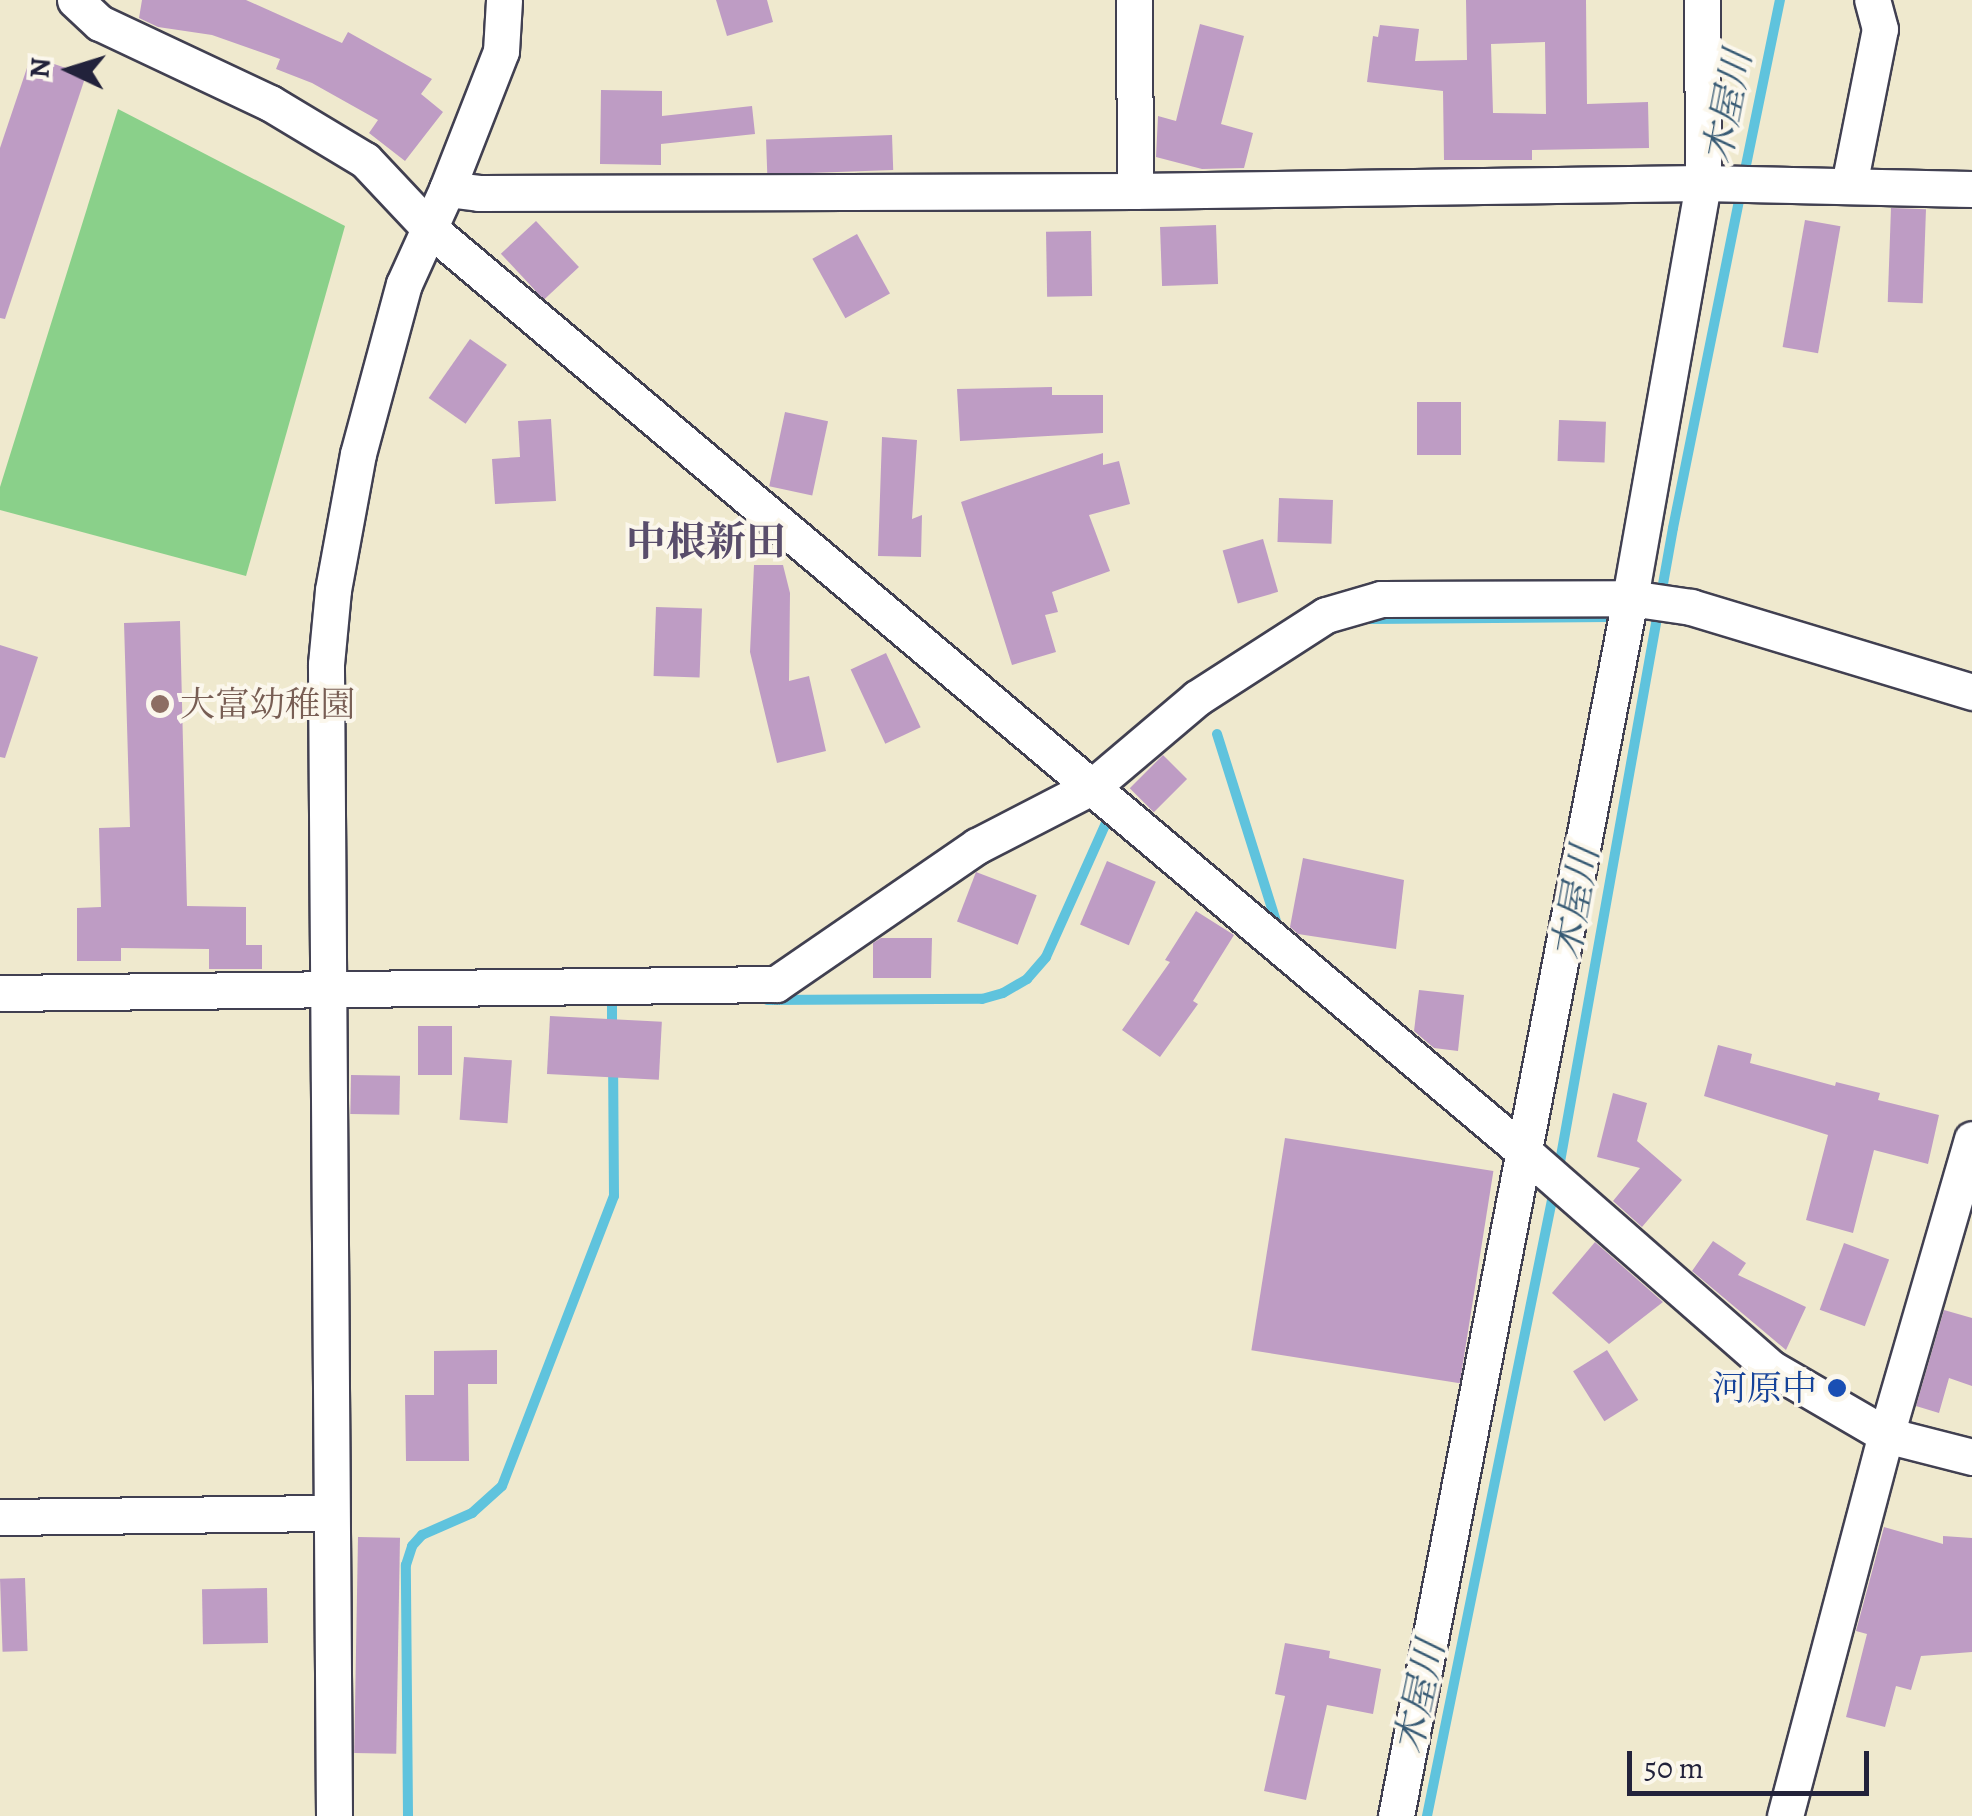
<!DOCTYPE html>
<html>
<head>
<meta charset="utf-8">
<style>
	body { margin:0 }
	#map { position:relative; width:1972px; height:1816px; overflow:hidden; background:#efe9ce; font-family:Alegreya,"Noto Serif JP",serif }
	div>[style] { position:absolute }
	.green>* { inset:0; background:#8ad08a }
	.stream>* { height:10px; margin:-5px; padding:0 5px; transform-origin:5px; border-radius:5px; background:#5fc3dd }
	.building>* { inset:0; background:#be9cc4; transform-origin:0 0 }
	.roads { filter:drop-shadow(2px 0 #414051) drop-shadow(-2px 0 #414051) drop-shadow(0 2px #414051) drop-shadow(0 -2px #414051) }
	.street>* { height:35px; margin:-17.5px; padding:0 17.5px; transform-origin:17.5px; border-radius:17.5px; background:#fff }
	.dots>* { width:28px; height:28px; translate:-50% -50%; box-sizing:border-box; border:5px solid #fbf7ec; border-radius:50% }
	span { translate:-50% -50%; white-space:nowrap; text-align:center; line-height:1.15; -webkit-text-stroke:8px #fbf7ec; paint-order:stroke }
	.education-label { font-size:35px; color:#785e54 }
	.left { translate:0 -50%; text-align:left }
	.transit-label { font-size:35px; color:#164399 }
	.right { translate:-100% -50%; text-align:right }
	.water-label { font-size:38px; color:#375a74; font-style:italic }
	.quarter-label { font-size:40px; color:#594d6b; font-weight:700 }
	.north { position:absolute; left:20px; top:20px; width:100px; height:100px; -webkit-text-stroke:8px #fbf7ec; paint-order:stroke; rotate:274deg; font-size:28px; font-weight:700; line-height:40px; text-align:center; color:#22223b }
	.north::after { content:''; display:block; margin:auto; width:35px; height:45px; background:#22223b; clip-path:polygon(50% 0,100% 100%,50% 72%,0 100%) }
	.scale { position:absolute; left:1627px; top:1751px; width:242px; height:45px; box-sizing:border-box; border:5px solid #22223b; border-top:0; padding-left:12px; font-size:30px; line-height:35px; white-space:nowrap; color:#22223b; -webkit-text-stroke:8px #fbf7ec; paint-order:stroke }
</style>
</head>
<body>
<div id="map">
	<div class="green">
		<i style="clip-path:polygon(118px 109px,345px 226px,246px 576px,0 510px,0 487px)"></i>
	</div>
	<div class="stream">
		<i style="left:1744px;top:175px;width:179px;rotate:-78.4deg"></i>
		<i style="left:1370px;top:619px;width:238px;rotate:-0.5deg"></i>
		<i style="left:1217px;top:734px;width:196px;rotate:72.5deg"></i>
		<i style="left:767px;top:1000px;width:215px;rotate:-0.3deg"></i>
		<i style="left:982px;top:999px;width:22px;rotate:-16deg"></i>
		<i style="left:1003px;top:993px;width:28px;rotate:-30deg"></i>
		<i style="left:1027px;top:979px;width:29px;rotate:-49deg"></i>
		<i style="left:1046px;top:957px;width:154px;rotate:-65.9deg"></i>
		<i style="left:612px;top:1002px;width:30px;rotate:90deg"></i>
		<i style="left:1558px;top:1173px;width:655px;rotate:-79.89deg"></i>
		<i style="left:1673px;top:528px;width:343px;rotate:-78.6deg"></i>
		<i style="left:408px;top:1816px;width:251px;rotate:-90.5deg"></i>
		<i style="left:406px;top:1565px;width:20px;rotate:-72deg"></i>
		<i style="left:412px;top:1546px;width:15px;rotate:-48deg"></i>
		<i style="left:422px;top:1535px;width:55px;rotate:-23.7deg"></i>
		<i style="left:472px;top:1513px;width:40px;rotate:-42deg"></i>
		<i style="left:502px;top:1486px;width:311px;rotate:-68.9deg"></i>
		<i style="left:614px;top:1196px;width:132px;rotate:-90.4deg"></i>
		<i style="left:1427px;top:1816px;width:639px;rotate:-78.53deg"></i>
	</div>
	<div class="building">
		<i style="clip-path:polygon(142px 0,246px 0,342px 43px,348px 32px,432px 79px,421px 94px,443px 112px,405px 161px,369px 133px,378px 120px,312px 83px,276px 69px,280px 59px,212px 35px,158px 27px,139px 18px)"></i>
		<i style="clip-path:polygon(716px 0,767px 0,773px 22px,727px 36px)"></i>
		<i style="clip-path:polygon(evenodd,1466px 0,1586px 0,1587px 104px,1648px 102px,1649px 148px,1532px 150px,1532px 160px,1444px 160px,1443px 91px,1367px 82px,1373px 36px,1378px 37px,1380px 25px,1419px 29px,1415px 61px,1467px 60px,1466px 0,1545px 42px,1546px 114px,1493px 113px,1491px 44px,1545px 42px)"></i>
		<i style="clip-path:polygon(1200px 24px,1244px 36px,1221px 124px,1253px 133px,1244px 168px,1202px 169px,1156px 157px,1158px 116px,1176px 121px)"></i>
		<i style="clip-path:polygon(31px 56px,86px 75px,5px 319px,0 318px,0 148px)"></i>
		<i style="clip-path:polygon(601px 90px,662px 91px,662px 116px,752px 106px,755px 134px,661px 144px,661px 165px,600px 164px)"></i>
		<i style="left:892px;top:135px;width:35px;height:126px;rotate:88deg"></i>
		<i style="left:1891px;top:208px;width:35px;height:94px;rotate:2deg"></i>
		<i style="left:1805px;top:220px;width:36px;height:129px;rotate:10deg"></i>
		<i style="left:536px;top:221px;width:63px;height:48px;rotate:47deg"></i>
		<i style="left:1216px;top:225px;width:59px;height:56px;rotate:88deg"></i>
		<i style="left:1091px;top:231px;width:65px;height:45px;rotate:89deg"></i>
		<i style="left:857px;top:234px;width:68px;height:51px;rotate:61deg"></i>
		<i style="left:470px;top:339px;width:45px;height:72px;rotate:35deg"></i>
		<i style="clip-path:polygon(1052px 387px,1052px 395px,1103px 395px,1103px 433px,960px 441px,957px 389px)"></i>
		<i style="left:1417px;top:402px;width:44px;height:53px"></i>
		<i style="left:785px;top:412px;width:44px;height:76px;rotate:12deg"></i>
		<i style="clip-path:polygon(551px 419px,556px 501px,495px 504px,492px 459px,520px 457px,518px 421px)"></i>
		<i style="left:1559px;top:420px;width:47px;height:41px;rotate:2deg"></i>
		<i style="clip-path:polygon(882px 437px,917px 440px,912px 519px,922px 515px,921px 557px,878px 556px)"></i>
		<i style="clip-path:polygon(1103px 453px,1103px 465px,1119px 461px,1130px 504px,1089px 515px,1110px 571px,1052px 592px,1058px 612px,1045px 615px,1056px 652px,1012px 665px,961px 502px)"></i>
		<i style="left:1279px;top:498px;width:54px;height:44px;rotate:2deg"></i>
		<i style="left:1263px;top:539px;width:55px;height:42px;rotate:74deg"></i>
		<i style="clip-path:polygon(754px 565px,783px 565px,790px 593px,789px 681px,809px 676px,826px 751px,777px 763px,750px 652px)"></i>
		<i style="left:656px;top:607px;width:46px;height:69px;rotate:2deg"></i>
		<i style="clip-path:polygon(180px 621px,187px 906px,246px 907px,246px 945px,262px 945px,262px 969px,209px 969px,209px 949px,121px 948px,121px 961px,77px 961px,77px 908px,101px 907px,99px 828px,130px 827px,124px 623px)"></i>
		<i style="clip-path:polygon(0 645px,38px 657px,5px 758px,0 757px)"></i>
		<i style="left:886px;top:653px;width:82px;height:39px;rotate:65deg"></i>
		<i style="left:1163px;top:755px;width:34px;height:47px;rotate:45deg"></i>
		<i style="clip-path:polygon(1303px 858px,1404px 880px,1396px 949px,1298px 934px,1290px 927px)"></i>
		<i style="left:1107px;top:861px;width:53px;height:69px;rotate:23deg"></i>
		<i style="left:976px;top:872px;width:65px;height:53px;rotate:21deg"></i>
		<i style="clip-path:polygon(1196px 911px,1234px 935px,1193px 1001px,1198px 1004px,1160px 1057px,1122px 1030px,1170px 962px,1165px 960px)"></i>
		<i style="clip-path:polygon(881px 938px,932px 938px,931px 978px,873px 978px,873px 943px)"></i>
		<i style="clip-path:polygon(1419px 990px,1464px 995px,1458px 1051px,1434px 1048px,1414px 1031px)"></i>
		<i style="left:550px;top:1016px;width:112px;height:58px;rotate:3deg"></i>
		<i style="left:418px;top:1026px;width:34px;height:49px"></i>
		<i style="clip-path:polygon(1718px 1045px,1752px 1054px,1750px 1063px,1835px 1086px,1836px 1082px,1880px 1093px,1878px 1100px,1939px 1115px,1928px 1164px,1874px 1150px,1853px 1233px,1806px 1220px,1828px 1135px,1704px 1096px)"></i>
		<i style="left:464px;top:1057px;width:48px;height:63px;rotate:4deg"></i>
		<i style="left:351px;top:1075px;width:49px;height:39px;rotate:1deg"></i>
		<i style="clip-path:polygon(1613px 1093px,1647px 1103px,1637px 1141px,1682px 1180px,1642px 1227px,1613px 1201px,1640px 1168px,1597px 1157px)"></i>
		<i style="left:1285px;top:1138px;width:211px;height:215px;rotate:9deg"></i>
		<i style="clip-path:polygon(1713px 1241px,1746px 1263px,1738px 1275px,1806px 1307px,1786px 1350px,1692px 1271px)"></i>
		<i style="clip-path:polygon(1595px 1242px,1663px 1302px,1609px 1344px,1552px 1293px)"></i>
		<i style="left:1844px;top:1243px;width:48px;height:71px;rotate:20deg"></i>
		<i style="clip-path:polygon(1944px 1310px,1972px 1318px,1972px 1386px,1949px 1378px,1939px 1413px,1916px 1406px)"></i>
		<i style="clip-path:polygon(497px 1350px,497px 1384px,468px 1384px,469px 1461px,406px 1461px,405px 1395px,434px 1395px,434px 1351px)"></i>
		<i style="left:1607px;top:1350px;width:59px;height:40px;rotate:58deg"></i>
		<i style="clip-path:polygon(1884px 1527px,1943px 1544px,1943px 1536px,1972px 1538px,1972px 1652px,1921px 1656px,1911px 1690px,1896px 1686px,1885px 1727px,1846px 1717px,1867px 1634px,1856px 1631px)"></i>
		<i style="left:358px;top:1537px;width:42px;height:216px;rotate:1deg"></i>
		<i style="left:25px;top:1578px;width:73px;height:25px;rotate:88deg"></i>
		<i style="left:267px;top:1588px;width:55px;height:65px;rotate:89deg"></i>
		<i style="clip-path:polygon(1285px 1643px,1330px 1651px,1329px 1658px,1381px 1669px,1373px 1714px,1327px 1705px,1306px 1800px,1264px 1791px,1285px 1696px,1275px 1694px)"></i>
	</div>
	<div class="roads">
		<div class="street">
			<i style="left:75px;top:0;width:34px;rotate:43deg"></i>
			<i style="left:100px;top:23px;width:188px;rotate:25.2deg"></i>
			<i style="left:270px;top:103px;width:111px;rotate:31deg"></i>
			<i style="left:365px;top:160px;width:95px;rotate:46.7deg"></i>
			<i style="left:430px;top:229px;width:1430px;rotate:40.15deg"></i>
			<i style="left:1523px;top:1151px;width:330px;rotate:41.2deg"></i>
			<i style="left:1771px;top:1368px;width:133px;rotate:30.2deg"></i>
			<i style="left:1886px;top:1435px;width:89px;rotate:14.3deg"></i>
			<i style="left:1134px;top:0;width:191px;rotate:89.7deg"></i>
			<i style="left:1849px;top:185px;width:159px;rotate:-78.8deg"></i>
			<i style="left:1880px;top:29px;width:30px;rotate:-105deg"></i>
			<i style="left:447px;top:189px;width:32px;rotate:7deg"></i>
			<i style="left:479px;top:193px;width:656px;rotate:-0.17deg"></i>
			<i style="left:1135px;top:191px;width:568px;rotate:-0.81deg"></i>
			<i style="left:1703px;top:183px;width:269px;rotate:1.3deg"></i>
			<i style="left:0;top:993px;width:776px;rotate:-0.66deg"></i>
			<i style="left:776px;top:984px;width:244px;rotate:-34.5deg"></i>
			<i style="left:977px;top:846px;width:131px;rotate:-27.3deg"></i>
			<i style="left:1093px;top:786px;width:136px;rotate:-40.2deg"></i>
			<i style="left:1197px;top:698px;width:153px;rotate:-32.8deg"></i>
			<i style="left:1326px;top:615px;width:57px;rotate:-16.2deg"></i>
			<i style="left:1381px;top:599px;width:249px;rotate:-0.2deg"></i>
			<i style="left:1630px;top:598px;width:62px;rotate:8.4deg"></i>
			<i style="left:1691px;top:607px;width:294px;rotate:16.8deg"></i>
			<i style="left:0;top:1517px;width:331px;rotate:-0.7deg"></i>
			<i style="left:334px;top:1816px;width:1152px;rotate:-90.4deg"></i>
			<i style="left:326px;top:664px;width:74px;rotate:-84.6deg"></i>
			<i style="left:333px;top:590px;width:138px;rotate:-79.6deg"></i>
			<i style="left:358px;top:454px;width:176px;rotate:-74.9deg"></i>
			<i style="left:404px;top:284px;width:104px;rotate:-65.6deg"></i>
			<i style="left:447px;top:189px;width:148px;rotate:-68.6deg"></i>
			<i style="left:501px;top:51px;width:51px;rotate:-86.6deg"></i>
			<i style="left:1396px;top:1816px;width:1240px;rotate:-79.12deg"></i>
			<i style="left:1630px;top:598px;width:421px;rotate:-80deg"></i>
			<i style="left:1703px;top:183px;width:183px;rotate:-90.3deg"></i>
			<i style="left:1785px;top:1816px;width:394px;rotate:-75.2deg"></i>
			<i style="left:1886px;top:1435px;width:308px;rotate:-73.8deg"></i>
		</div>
	</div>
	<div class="dots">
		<i style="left:160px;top:704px;background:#8d6e63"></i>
		<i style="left:1837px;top:1388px;background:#1a4fb4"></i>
	</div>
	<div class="education-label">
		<span class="left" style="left:180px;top:704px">大富幼稚園</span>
	</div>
	<div class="transit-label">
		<span class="right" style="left:1817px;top:1388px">河原中</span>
	</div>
	<div class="water-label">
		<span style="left:1728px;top:107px;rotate:-79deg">木屋川</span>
		<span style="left:1576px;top:903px;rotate:-80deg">木屋川</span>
		<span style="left:1420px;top:1697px;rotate:-78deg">木屋川</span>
	</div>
	<div class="quarter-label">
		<span style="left:706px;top:542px">中根新田</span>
	</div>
	<div class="north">N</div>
	<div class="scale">50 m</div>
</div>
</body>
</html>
